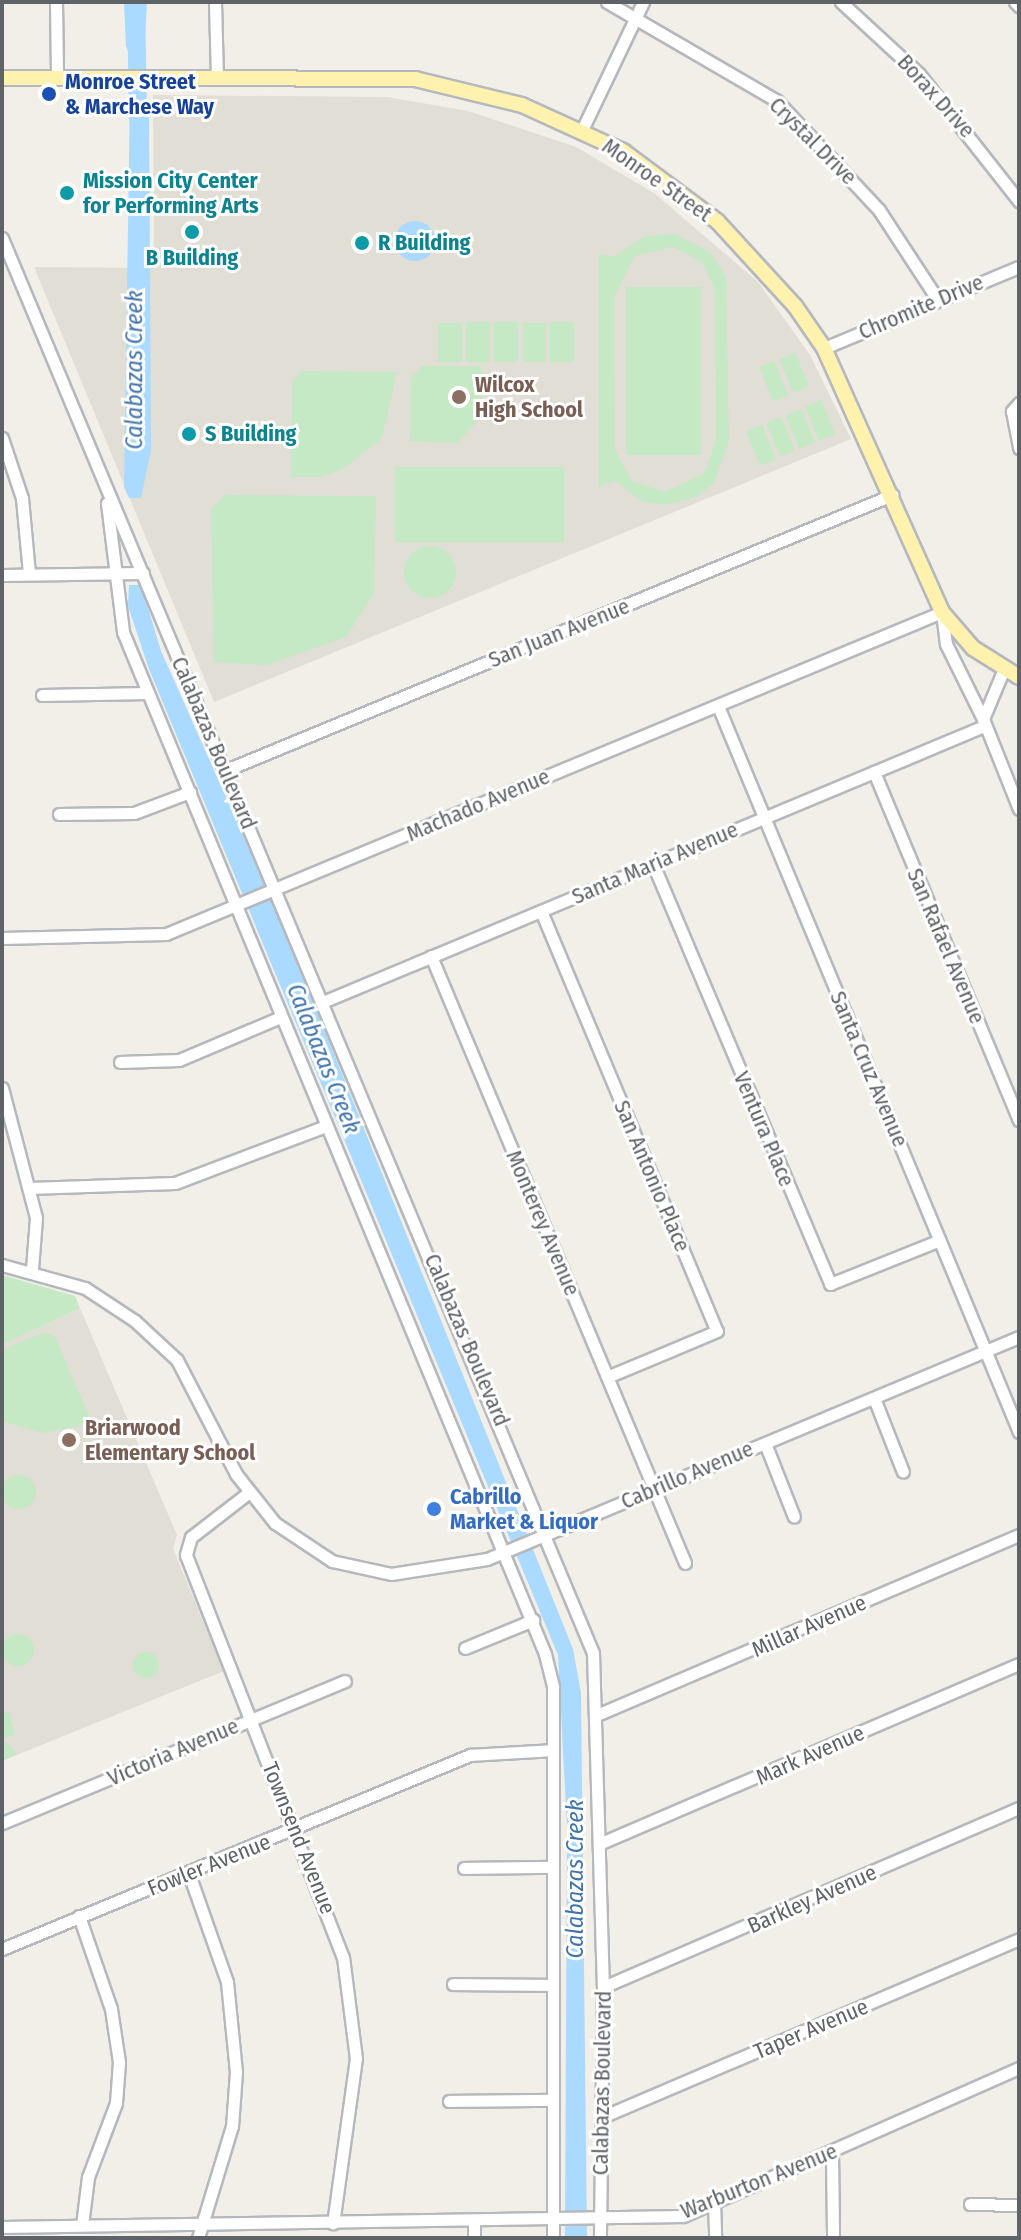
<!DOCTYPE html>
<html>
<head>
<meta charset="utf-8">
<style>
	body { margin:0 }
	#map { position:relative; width:1021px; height:2240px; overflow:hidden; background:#f1efe8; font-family:"Fira Sans Condensed",sans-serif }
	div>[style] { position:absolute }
	.education>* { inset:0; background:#e1ded6 }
	.green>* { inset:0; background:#c5e8c5; transform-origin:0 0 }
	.round { border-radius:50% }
	.water>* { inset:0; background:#aadaff }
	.river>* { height:18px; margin:-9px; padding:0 9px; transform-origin:9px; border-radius:9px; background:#aadaff }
	.roads { filter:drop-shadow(2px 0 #b5b8bc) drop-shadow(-2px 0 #b5b8bc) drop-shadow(0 2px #b5b8bc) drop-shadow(0 -2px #b5b8bc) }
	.minor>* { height:11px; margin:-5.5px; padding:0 5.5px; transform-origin:5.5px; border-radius:5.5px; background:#fff }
	.major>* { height:14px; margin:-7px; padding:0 7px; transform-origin:7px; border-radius:7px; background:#fff2af }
	.dots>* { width:22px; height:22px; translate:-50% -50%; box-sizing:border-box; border:4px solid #fff; border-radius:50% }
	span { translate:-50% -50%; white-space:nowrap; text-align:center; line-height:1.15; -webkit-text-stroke:6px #fff; paint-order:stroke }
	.transit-label { font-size:22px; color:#164399; font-weight:700 }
	.left { translate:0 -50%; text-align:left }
	.street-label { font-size:22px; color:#5f6368 }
	.culture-label { font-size:22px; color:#0d838f; font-weight:700 }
	.education-label { font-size:22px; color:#785e54; font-weight:700 }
	.shop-label { font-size:22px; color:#366cbe; font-weight:700 }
	.water-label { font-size:24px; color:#4174aa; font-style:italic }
	.frame { position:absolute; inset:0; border:4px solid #5f6368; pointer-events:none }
</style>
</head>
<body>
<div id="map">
	<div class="education">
		<i style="clip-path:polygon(153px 95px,387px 97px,468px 111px,576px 147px,654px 193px,758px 282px,810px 355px,851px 439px,214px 702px,34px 267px,154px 268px)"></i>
		<i style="clip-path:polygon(80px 1308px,177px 1535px,173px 1549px,224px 1671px,2px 1761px,2px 1345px)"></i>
	</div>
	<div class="green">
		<i style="clip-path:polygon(evenodd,675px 234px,710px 252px,726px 277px,729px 441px,714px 483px,697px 497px,665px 505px,643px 502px,615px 481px,599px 486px,599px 254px,614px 257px,645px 236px,675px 234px,673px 247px,701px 261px,715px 289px,716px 441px,704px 474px,665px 492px,632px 481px,615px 450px,614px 297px,635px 256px,673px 247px)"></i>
		<i style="left:626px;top:287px;width:75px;height:168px"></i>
		<i style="left:466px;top:322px;width:24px;height:40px"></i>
		<i style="left:494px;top:322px;width:24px;height:40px"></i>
		<i style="left:550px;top:322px;width:24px;height:40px"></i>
		<i style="left:438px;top:323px;width:24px;height:39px"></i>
		<i style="left:523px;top:323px;width:23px;height:39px"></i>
		<i style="left:795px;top:353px;width:36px;height:17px;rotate:67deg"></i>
		<i style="left:774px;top:361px;width:37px;height:16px;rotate:68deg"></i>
		<i style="clip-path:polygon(422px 366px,481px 366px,483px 415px,457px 443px,410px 441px,411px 378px)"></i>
		<i style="clip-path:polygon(302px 371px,397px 372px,382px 438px,343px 469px,319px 477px,291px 477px,292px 382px)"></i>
		<i style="left:821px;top:400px;width:37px;height:17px;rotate:68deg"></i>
		<i style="left:801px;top:409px;width:36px;height:17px;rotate:67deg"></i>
		<i style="left:781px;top:417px;width:36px;height:16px;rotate:67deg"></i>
		<i style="left:762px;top:425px;width:37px;height:17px;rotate:68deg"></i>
		<i style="left:395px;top:467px;width:169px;height:75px"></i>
		<i style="clip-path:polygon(225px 495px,376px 496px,374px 593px,346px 637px,267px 665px,214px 662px,211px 509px)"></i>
		<i class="round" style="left:404px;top:546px;width:52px;height:52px"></i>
		<i style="clip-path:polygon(2px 1275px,75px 1296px,80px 1308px,2px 1345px)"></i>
		<i style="clip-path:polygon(44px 1332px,55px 1337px,92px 1423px,43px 1433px,2px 1421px,2px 1350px)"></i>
		<i class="round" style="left:2px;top:1475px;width:34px;height:34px"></i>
		<i class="round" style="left:2px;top:1634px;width:32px;height:32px"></i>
		<i class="round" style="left:133px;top:1652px;width:26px;height:26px"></i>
		<i style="clip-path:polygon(9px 1712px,15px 1735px,2px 1738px,17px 1754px,2px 1761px,2px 1713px)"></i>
	</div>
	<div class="water">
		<i style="clip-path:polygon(124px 2px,147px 2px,144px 55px,130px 55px,126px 46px)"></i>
		<i style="clip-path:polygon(130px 96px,145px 96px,149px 103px,151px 450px,141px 498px,129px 498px,124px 487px)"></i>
		<i class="round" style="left:395px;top:221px;width:40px;height:40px"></i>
		<i style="clip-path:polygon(129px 585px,141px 585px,161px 651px,275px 907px,573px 1649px,581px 1693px,587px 2238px,565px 2238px,567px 1827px,558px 1655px,149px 669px,128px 606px)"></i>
	</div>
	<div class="river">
		<i style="left:136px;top:2px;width:117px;rotate:89deg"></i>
	</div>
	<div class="roads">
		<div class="minor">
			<i style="left:56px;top:2px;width:76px;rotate:89.2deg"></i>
			<i style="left:215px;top:2px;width:74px;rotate:88.5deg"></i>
			<i style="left:607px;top:2px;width:197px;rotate:30.2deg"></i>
			<i style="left:777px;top:101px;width:149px;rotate:46.9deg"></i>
			<i style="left:879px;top:210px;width:108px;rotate:56.8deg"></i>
			<i style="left:841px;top:2px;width:106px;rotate:42.7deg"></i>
			<i style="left:919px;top:74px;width:162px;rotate:51.8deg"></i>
			<i style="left:1015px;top:2px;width:6px;rotate:45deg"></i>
			<i style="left:582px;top:130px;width:142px;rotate:-64.5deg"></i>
			<i style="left:2px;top:238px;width:1533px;rotate:67.33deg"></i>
			<i style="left:593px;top:1653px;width:334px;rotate:88.3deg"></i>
			<i style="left:603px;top:1987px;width:251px;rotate:90.7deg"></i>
			<i style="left:824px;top:348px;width:211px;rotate:-22.6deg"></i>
			<i style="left:1019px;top:403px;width:11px;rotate:131deg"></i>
			<i style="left:1012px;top:411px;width:38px;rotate:79deg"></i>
			<i style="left:2px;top:438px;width:63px;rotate:71.6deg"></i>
			<i style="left:22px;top:498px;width:76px;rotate:84.7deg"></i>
			<i style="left:107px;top:503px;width:130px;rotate:82.9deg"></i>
			<i style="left:123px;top:632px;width:1106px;rotate:67.56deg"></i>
			<i style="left:545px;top:1654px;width:34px;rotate:76deg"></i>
			<i style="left:553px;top:1687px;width:551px;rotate:90deg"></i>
			<i style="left:2px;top:575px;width:141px;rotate:-0.8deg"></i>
			<i style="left:1003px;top:671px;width:52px;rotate:112.6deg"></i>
			<i style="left:983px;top:719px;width:97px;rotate:68.2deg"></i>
			<i style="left:42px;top:695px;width:106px;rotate:-1.1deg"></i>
			<i style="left:718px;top:706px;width:786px;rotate:67.48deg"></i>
			<i style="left:226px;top:770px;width:721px;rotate:-22.44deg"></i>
			<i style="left:874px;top:772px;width:377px;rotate:67.4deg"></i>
			<i style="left:59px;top:814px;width:75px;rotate:-0.8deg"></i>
			<i style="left:134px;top:813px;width:60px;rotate:-20.6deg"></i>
			<i style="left:653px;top:864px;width:456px;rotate:67.1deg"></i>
			<i style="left:830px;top:1284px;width:118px;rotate:-21.8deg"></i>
			<i style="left:541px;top:911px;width:455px;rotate:67.3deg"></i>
			<i style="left:717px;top:1331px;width:119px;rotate:157.3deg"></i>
			<i style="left:2px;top:938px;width:164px;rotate:-1.4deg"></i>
			<i style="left:166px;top:934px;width:840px;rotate:-22.54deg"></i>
			<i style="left:942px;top:612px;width:32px;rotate:83deg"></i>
			<i style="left:946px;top:644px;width:84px;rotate:63.7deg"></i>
			<i style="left:431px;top:956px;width:658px;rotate:67.29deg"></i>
			<i style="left:325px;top:1001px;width:714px;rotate:-22.65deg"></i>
			<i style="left:120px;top:1062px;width:59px;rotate:-1.9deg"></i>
			<i style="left:179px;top:1060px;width:111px;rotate:-22.9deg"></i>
			<i style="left:2px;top:1088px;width:134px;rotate:75.3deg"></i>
			<i style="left:36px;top:1218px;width:51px;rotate:94.5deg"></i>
			<i style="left:29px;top:1188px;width:146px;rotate:-2deg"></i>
			<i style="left:175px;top:1183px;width:161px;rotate:-20.7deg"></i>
			<i style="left:2px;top:1265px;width:86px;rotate:15.5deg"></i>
			<i style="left:85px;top:1288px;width:60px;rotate:33.4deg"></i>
			<i style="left:135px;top:1321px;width:57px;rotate:42.9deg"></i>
			<i style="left:177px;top:1360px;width:128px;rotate:62.6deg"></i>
			<i style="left:236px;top:1474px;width:63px;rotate:51.5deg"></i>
			<i style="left:275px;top:1523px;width:69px;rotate:33.7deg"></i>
			<i style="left:332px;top:1561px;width:60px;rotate:12.4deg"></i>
			<i style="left:391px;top:1574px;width:97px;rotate:-8.9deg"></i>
			<i style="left:487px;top:1559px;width:576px;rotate:-22.65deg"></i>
			<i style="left:874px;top:1398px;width:79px;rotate:68.6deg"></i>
			<i style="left:765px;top:1443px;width:79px;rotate:68.6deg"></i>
			<i style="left:248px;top:1493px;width:72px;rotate:142.3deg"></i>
			<i style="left:191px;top:1537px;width:19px;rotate:106deg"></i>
			<i style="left:186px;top:1555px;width:432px;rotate:68.7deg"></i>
			<i style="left:343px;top:1957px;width:102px;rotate:82.7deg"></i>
			<i style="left:356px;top:2058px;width:167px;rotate:97.9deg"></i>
			<i style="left:465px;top:1648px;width:74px;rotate:-22.4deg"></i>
			<i style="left:599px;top:1714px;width:457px;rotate:-23.1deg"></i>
			<i style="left:2px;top:1823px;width:371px;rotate:-22.5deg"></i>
			<i style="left:601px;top:1843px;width:455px;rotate:-23.2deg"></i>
			<i style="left:464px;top:1868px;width:88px;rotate:-0.7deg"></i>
			<i style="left:189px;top:1874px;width:114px;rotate:70.6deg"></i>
			<i style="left:227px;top:1982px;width:90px;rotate:84.3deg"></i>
			<i style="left:236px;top:2072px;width:54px;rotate:94.2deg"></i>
			<i style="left:232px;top:2126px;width:117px;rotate:106.9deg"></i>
			<i style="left:79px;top:1916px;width:98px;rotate:71deg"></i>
			<i style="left:111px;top:2009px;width:54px;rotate:81.4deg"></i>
			<i style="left:119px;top:2062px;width:41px;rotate:94.2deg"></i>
			<i style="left:116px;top:2103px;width:79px;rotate:110.7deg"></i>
			<i style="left:88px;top:2177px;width:48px;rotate:97.1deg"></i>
			<i style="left:2px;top:1949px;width:507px;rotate:-22.52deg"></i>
			<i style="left:470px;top:1755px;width:83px;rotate:-3.4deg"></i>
			<i style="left:453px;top:1984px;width:100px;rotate:0.6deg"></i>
			<i style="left:603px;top:1987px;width:453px;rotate:-23.3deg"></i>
			<i style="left:449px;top:2101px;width:103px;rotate:-0.6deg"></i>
			<i style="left:602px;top:2117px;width:453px;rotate:-23.1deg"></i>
			<i style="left:832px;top:2151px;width:87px;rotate:89.3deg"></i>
			<i style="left:714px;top:2202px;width:36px;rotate:88deg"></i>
			<i style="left:970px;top:2204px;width:49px;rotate:1.2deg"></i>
			<i style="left:474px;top:2221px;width:17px;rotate:90deg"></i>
			<i style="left:2px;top:2227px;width:681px;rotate:-0.93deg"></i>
			<i style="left:683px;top:2216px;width:367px;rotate:-23.8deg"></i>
		</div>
		<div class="major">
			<i style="left:2px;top:78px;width:413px;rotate:0.1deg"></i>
			<i style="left:415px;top:79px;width:110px;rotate:13.7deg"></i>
			<i style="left:522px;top:105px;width:111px;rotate:24.5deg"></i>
			<i style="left:623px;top:151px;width:117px;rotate:36.7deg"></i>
			<i style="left:717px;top:221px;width:115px;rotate:47.5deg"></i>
			<i style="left:795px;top:306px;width:51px;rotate:55.4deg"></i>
			<i style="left:824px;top:348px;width:289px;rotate:65.9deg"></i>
			<i style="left:942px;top:612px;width:48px;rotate:49.3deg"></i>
			<i style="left:973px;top:648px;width:54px;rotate:32.2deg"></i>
		</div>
	</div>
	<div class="dots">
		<i style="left:49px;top:94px;background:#1a4fb4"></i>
		<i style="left:67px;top:193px;background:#0f9aa8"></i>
		<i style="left:192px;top:232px;background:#0f9aa8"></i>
		<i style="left:362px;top:243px;background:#0f9aa8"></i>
		<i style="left:459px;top:397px;background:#8d6e63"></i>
		<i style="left:189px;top:434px;background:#0f9aa8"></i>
		<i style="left:69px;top:1440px;background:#8d6e63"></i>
		<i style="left:434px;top:1509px;background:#3f7fe0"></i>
	</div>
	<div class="transit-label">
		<span class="left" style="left:65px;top:94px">Monroe Street<br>&amp; Marchese Way</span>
	</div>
	<div class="street-label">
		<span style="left:936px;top:96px;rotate:48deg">Borax Drive</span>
		<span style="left:813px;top:141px;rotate:45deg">Crystal Drive</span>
		<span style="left:657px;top:180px;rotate:35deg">Monroe Street</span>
		<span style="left:921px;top:307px;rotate:-23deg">Chromite Drive</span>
		<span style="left:559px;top:633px;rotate:-22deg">San Juan Avenue</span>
		<span style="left:214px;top:743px;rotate:67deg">Calabazas Boulevard</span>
		<span style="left:478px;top:805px;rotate:-23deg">Machado Avenue</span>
		<span style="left:655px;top:863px;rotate:-23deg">Santa Maria Avenue</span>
		<span style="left:946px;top:946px;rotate:67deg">San Rafael Avenue</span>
		<span style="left:869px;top:1069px;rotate:67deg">Santa Cruz Avenue</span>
		<span style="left:764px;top:1129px;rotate:67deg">Ventura Place</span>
		<span style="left:652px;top:1176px;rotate:67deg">San Antonio Place</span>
		<span style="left:543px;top:1223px;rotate:67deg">Monterey Avenue</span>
		<span style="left:467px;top:1340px;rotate:67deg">Calabazas Boulevard</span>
		<span style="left:687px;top:1475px;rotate:-23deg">Cabrillo Avenue</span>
		<span style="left:809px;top:1626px;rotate:-24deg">Millar Avenue</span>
		<span style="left:173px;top:1752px;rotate:-23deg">Victoria Avenue</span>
		<span style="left:810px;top:1755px;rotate:-24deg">Mark Avenue</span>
		<span style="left:299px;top:1838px;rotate:68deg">Townsend Avenue</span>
		<span style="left:209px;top:1865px;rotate:-22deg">Fowler Avenue</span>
		<span style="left:812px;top:1899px;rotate:-24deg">Barkley Avenue</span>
		<span style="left:811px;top:2029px;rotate:-23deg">Taper Avenue</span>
		<span style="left:602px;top:2083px;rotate:-89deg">Calabazas Boulevard</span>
		<span style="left:759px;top:2181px;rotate:-22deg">Warburton Avenue</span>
	</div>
	<div class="culture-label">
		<span class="left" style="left:83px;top:193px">Mission City Center<br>for Performing Arts</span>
		<span class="left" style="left:378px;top:243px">R Building</span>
		<span style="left:192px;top:258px">B Building</span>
		<span class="left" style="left:205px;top:434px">S Building</span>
	</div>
	<div class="education-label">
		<span class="left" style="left:475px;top:397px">Wilcox<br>High School</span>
		<span class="left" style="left:85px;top:1440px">Briarwood<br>Elementary School</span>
	</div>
	<div class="shop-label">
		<span class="left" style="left:450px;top:1509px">Cabrillo<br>Market &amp; Liquor</span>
	</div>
	<div class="water-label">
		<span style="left:135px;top:370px;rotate:-90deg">Calabazas Creek</span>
		<span style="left:323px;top:1059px;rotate:68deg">Calabazas Creek</span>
		<span style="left:576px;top:1879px;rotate:-90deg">Calabazas Creek</span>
	</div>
	<div class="frame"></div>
</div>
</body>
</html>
